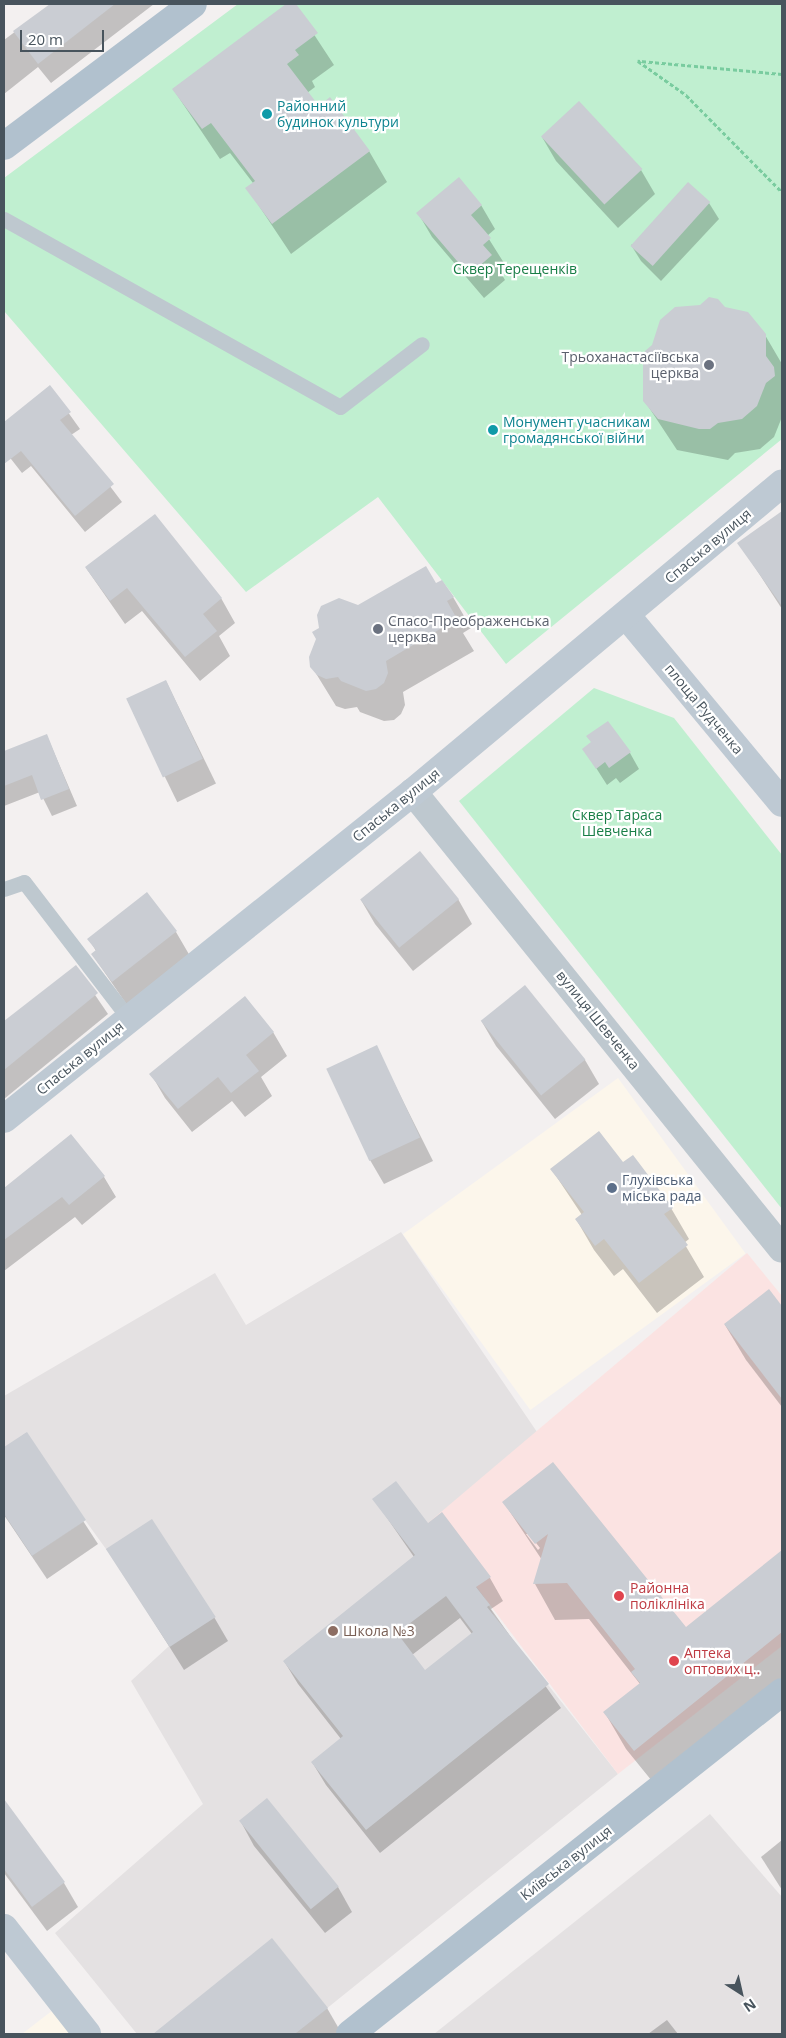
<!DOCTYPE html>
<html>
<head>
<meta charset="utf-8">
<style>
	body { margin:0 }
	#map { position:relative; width:786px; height:2038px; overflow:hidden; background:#f3f0f0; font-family:"Open Sans",sans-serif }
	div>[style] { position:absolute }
	.commercial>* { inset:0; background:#fcf6eb; transform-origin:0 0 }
	.education>* { inset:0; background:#e4e1e2 }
	.medical>* { inset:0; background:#fbe3e2 }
	.green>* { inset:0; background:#c0efd0 }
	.shadow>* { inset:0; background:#0003; transform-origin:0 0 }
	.building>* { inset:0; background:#cacdd3; transform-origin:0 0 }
	.path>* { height:3px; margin-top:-1.5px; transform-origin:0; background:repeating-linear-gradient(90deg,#79cc9f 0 4px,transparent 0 6.5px) }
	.lane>* { height:15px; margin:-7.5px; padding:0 7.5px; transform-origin:7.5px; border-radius:7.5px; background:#bec8cf }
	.street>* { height:28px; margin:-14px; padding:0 14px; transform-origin:14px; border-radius:14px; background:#bec8cf }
	.secondary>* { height:28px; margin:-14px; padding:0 14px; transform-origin:14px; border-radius:14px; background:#bec9d3 }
	.primary>* { height:28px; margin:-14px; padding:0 14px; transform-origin:14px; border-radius:14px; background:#b1c1ce }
	.dots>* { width:14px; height:14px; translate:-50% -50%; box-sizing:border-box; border:2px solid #fff; border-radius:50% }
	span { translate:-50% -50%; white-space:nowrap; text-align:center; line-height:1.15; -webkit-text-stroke:4.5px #fff; paint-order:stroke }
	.culture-label { font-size:14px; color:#0d838f }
	.left { translate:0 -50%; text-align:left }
	.park-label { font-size:14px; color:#197e47 }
	.worship-label { font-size:14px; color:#5b616d }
	.right { translate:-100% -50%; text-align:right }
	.street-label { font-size:14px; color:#48545d }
	.service-label { font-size:14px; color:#4e5e75 }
	.health-label { font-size:14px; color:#be3a42 }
	.education-label { font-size:14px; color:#785e54 }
	.frame { position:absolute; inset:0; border:5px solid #48545d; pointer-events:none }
	.north { position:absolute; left:716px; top:1968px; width:50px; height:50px; -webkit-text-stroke:4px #fff; paint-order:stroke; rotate:145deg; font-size:14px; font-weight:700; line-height:20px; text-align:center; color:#48545d }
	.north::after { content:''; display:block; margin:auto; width:18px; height:22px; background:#48545d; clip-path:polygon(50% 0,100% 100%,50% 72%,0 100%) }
	.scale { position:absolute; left:20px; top:30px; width:84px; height:22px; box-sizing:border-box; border:2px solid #48545d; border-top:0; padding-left:6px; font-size:15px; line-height:18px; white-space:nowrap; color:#48545d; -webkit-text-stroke:4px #fff; paint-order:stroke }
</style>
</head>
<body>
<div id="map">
	<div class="commercial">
		<i style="left:618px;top:1078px;width:217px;height:266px;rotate:54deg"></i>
		<i style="clip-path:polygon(53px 2010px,71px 2034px,22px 2034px)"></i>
	</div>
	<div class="education">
		<i style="clip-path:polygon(401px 1232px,537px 1432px,442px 1512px,494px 1616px,618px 1774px,295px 2034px,137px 2034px,55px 1933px,203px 1804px,131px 1681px,169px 1646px,106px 1549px,85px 1520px,32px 1556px,4px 1514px,4px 1396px,215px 1273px,246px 1325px)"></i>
		<i style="clip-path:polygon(710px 1814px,782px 1897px,782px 2034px,434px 2034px)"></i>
	</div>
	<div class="medical">
		<i style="clip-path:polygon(747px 1253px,782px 1296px,782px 1646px,618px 1774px,428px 1523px)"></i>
	</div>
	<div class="green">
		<i style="clip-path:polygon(238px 4px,782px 4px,782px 439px,506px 664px,378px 497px,246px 592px,4px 311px,4px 178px)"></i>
		<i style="clip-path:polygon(594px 688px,674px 718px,782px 855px,782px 1209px,459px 801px)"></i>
	</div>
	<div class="shadow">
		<i style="clip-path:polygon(52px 4px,154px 4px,51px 83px,38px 67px,4px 94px,4px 40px)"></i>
		<i style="clip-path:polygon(288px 4px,294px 4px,334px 65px,312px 81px,315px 87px,307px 93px,318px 108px,369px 151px,387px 182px,291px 254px,247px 188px,253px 183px,230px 153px,220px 159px,173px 89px)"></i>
		<i style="clip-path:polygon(542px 137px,641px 170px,655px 194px,618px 228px,556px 161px)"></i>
		<i style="clip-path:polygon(709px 203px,719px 219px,661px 281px,641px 261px,631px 245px)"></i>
		<i style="clip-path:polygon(481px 205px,495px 229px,487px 236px,504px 263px,498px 268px,505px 280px,484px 298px,432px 237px,418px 213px)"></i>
		<i style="clip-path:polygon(724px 309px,765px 335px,782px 364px,782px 417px,774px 437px,760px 449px,735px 453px,728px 460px,677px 450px,644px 400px)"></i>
		<i style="clip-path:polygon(50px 387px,80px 429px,71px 435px,122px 502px,85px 532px,31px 466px,22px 473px,4px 450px,4px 423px)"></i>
		<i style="clip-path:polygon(782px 512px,782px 609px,739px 543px)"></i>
		<i style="clip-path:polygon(86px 568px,221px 598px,235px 623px,219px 636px,230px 656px,200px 681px,142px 611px,125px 624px)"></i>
		<i style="clip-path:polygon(436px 585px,453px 597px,471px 628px,463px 633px,474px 651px,403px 692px,405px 705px,401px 714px,394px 720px,384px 721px,360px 712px,357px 707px,345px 709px,336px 706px,312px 667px,358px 607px)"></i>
		<i style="left:166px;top:681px;width:114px;height:43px;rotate:64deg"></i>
		<i style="clip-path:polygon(47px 736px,77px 806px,52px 816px,40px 792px,4px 806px,4px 752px)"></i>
		<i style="clip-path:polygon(584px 749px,630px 753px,639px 769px,620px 783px,616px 778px,607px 785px)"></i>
		<i style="clip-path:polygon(458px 899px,472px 924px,413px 971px,375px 924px,361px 900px)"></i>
		<i style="clip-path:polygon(176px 932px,190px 956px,127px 1005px,92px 954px,96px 951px,89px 939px)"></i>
		<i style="clip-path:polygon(76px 967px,108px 1014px,4px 1099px,4px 1023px)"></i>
		<i style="clip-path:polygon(482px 1022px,585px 1060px,599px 1084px,555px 1119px,496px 1046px)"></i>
		<i style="clip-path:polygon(273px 1032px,287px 1056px,261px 1077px,272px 1096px,245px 1117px,232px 1101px,192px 1132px,165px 1098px,151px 1074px)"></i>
		<i style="clip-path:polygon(376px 1047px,433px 1161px,384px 1184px,370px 1160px)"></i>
		<i style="clip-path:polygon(71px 1135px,104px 1177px,116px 1197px,82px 1225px,75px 1217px,4px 1271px,4px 1190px)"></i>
		<i style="clip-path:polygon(623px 1164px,671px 1208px,689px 1239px,684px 1243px,704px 1277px,657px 1313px,623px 1269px,614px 1276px,594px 1250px,576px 1219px,582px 1215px,552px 1170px)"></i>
		<i style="clip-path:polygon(769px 1291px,782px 1308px,782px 1407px,746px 1360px,725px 1325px)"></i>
		<i style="clip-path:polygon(26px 1433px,98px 1544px,47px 1579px,4px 1515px,4px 1449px)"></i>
		<i style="clip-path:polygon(evenodd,374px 1499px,427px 1525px,490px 1578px,503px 1601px,491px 1609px,561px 1708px,380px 1853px,326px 1785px,312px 1762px,341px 1739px,298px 1684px,284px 1661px,414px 1557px,374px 1499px,460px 1618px,472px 1634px,425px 1672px,412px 1655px,460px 1618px)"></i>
		<i style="clip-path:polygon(evenodd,504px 1503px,685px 1629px,782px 1552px,782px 1685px,656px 1786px,626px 1749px,605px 1713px,640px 1684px,589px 1619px,555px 1620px,535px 1584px,542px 1560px,504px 1503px,526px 1534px,529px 1534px,540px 1548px,538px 1550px,526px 1534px)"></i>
		<i style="clip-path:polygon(108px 1549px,214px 1617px,228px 1641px,184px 1670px)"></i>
		<i style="clip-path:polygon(4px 1802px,64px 1883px,78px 1907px,47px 1931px,4px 1873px)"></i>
		<i style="clip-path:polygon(241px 1822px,338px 1887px,352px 1912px,325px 1933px,254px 1846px)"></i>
		<i style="clip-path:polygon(782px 1840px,782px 1890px,761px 1857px)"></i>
		<i style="clip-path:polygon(272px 1940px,327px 2008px,342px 2034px,154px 2034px)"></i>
		<i style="clip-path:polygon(667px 2020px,678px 2034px,648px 2034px)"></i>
	</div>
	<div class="building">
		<i style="clip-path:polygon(50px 4px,115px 4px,38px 64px,13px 31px)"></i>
		<i style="clip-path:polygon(286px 4px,296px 4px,318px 33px,295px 50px,299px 55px,287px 64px,319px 106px,330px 97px,370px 151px,272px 224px,245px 188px,255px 181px,211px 123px,202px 129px,172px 89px)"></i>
		<i style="left:579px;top:101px;width:93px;height:52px;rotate:47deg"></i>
		<i style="clip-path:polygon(459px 177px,482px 205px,471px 215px,491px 238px,483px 245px,492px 255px,469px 275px,416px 213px)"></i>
		<i style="left:688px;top:182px;width:30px;height:86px;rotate:42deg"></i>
		<i style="clip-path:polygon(709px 297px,718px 299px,725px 307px,748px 312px,766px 334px,766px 356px,774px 367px,775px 376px,766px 383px,757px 406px,742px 419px,718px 423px,710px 429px,699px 429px,658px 419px,643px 401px,643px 362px,645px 351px,652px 345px,660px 320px,675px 307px,700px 305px)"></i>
		<i style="clip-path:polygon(50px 385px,71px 412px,60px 420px,114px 484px,75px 516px,21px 451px,4px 464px,4px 422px)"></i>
		<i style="clip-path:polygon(782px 511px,782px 606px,737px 543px)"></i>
		<i style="clip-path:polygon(155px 514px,222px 598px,203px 614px,217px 631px,185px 657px,127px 588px,110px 601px,85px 567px)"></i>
		<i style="clip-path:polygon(426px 566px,436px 583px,442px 580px,454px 597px,447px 601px,457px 619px,386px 661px,388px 673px,384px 683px,376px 689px,366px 691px,341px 681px,338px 677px,326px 679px,317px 675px,310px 667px,309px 657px,316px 639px,312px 632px,319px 628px,317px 615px,321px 606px,339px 598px,358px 605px)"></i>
		<i style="left:166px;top:680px;width:87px;height:44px;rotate:65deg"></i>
		<i style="clip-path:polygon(608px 721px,631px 752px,609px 768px,605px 762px,596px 769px,582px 749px,591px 742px,586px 736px)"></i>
		<i style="clip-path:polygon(47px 734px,69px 789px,41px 800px,32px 775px,4px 786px,4px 751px)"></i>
		<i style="left:420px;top:851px;width:62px;height:77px;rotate:51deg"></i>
		<i style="clip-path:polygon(147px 892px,177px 931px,112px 982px,91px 954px,96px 950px,87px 939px)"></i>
		<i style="clip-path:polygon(76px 965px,98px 993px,4px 1070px,4px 1021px)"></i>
		<i style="left:525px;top:985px;width:96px;height:57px;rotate:51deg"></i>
		<i style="clip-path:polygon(245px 996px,274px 1032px,246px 1055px,259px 1071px,231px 1093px,218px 1077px,178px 1109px,149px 1074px)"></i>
		<i style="left:377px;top:1045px;width:102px;height:56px;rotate:65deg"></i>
		<i style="clip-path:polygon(599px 1131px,623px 1162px,633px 1155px,673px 1208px,664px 1214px,688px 1245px,639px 1283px,604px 1239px,595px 1246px,575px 1219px,584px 1212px,550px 1169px)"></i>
		<i style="clip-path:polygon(71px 1134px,105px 1176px,69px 1205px,62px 1197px,4px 1240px,4px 1188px)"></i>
		<i style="clip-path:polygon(769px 1289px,782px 1306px,782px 1399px,724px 1324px)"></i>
		<i style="clip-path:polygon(27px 1432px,86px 1520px,32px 1556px,4px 1514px,4px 1447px)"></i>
		<i style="clip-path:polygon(553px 1462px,686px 1627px,782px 1550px,782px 1632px,634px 1751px,603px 1712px,640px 1683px,631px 1672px,635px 1669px,567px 1583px,533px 1584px,548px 1534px,535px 1544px,502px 1502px)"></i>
		<i style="clip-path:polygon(evenodd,396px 1481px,428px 1523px,442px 1512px,491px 1577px,476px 1587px,490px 1605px,487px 1607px,549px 1684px,366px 1830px,311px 1762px,343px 1736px,283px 1661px,415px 1555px,372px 1499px,396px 1481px,446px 1596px,473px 1632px,425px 1670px,397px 1633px,446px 1596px)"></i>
		<i style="left:152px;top:1519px;width:117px;height:55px;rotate:57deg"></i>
		<i style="left:267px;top:1798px;width:114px;height:36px;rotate:51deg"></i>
		<i style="clip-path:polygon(4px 1799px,65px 1882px,32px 1907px,4px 1869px)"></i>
		<i style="clip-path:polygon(272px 1938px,328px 2008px,295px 2034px,153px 2034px)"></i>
	</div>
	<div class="path">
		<i style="left:782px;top:74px;width:145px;rotate:-174.8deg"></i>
		<i style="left:638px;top:61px;width:59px;rotate:35.3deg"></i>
		<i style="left:686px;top:95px;width:136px;rotate:45.3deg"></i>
	</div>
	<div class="lane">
		<i style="left:4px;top:219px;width:385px;rotate:29.2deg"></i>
		<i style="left:340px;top:407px;width:103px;rotate:-37.5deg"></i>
		<i style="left:4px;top:889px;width:21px;rotate:-19deg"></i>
		<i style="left:24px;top:882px;width:173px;rotate:52.5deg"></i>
	</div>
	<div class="street">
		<i style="left:413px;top:792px;width:587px;rotate:51.08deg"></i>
	</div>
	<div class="secondary">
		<i style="left:626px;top:615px;width:244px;rotate:50.3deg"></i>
		<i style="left:4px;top:1119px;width:524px;rotate:-38.64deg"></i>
		<i style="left:413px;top:792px;width:481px;rotate:-39.9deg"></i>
		<i style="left:4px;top:1928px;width:135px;rotate:51.9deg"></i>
	</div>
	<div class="primary">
		<i style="left:4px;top:146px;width:236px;rotate:-36.9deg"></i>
		<i style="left:350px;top:2034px;width:551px;rotate:-38.37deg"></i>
	</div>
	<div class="dots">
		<i style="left:267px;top:114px;background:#0f9aa8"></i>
		<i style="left:709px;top:365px;background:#6b7280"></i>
		<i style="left:493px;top:430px;background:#0f9aa8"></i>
		<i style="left:378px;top:629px;background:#6b7280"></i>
		<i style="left:612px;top:1188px;background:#5c6f8a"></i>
		<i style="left:619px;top:1596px;background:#e0444e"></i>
		<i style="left:333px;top:1631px;background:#8d6e63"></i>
		<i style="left:674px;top:1661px;background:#e0444e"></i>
	</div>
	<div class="culture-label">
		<span class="left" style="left:277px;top:114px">Районний<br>будинок культури</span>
		<span class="left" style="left:503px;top:430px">Монумент учасникам<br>громадянської війни</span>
	</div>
	<div class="park-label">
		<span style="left:515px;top:269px">Сквер Терещенків</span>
		<span style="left:617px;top:823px">Сквер Тараса<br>Шевченка</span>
	</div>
	<div class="worship-label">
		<span class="right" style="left:699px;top:365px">Трьоханастасіївська<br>церква</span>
		<span class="left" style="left:388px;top:629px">Спасо-Преображенська<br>церква</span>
	</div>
	<div class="street-label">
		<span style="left:708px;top:546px;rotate:-40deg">Спаська вулиця</span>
		<span style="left:704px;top:709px;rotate:50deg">площа Рудченка</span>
		<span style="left:396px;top:805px;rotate:-39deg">Спаська вулиця</span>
		<span style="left:598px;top:1020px;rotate:51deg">вулиця Шевченка</span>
		<span style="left:80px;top:1058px;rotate:-39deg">Спаська вулиця</span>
		<span style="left:566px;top:1863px;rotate:-38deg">Київська вулиця</span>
	</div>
	<div class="service-label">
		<span class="left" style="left:622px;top:1188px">Глухівська<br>міська рада</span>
	</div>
	<div class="health-label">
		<span class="left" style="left:630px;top:1596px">Районна<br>поліклініка</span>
		<span class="left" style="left:684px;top:1661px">Аптека<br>оптових ц‥</span>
	</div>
	<div class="education-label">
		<span class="left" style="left:343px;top:1631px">Школа №3</span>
	</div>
	<div class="frame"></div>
	<div class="north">N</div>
	<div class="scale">20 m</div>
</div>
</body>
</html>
